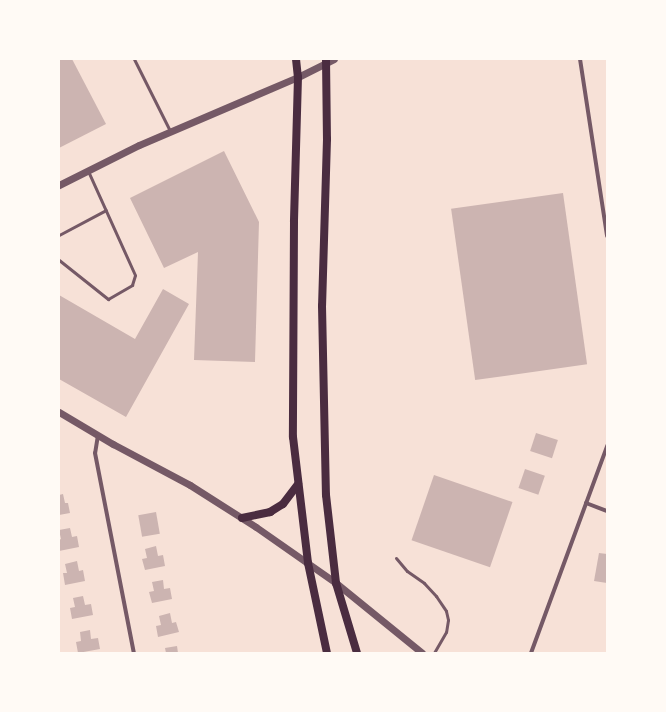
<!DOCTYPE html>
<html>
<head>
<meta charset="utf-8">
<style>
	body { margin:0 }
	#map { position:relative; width:666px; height:712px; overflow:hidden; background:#f7e1d7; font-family:Raleway,sans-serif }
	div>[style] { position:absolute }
	.building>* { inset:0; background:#ccb4b1; transform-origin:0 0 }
	.service>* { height:3px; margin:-1.5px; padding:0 1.5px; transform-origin:1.5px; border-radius:1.5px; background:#755966 }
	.minor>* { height:4px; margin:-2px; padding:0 2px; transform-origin:2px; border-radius:2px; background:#755966 }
	.tertiary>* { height:7px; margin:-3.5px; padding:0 3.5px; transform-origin:3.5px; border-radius:3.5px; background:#755966 }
	.secondary>* { height:8px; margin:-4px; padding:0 4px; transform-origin:4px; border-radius:4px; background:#4a2c40 }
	span { translate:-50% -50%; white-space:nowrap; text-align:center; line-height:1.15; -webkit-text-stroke:4px #fffaf5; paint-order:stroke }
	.frame { position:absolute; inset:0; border:60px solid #fffaf5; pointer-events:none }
</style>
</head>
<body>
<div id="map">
	<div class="building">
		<i style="clip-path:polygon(59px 59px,72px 59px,106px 124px,59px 148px)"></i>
		<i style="clip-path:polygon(224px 151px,259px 222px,255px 362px,194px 360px,198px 252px,164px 268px,130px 198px)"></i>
		<i style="left:563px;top:193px;width:173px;height:113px;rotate:82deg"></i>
		<i style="clip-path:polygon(163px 289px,189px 304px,126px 417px,59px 379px,59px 295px,135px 339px)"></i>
		<i style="left:536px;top:433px;width:23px;height:19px;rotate:18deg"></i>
		<i style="left:525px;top:469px;width:21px;height:20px;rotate:19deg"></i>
		<i style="left:434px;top:475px;width:83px;height:69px;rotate:19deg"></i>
		<i style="clip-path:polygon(63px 494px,65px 503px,68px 503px,70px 513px,59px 515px,59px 495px)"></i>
		<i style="left:156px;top:512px;width:22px;height:18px;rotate:80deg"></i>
		<i style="clip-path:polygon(70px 528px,72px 537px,77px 536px,79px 547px,59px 551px,59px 540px,61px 539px,59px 530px)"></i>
		<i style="clip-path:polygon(156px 546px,158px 556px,163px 555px,165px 566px,145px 570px,142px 559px,147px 558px,145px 549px)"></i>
		<i style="clip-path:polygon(599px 553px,607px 554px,607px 583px,594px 581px)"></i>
		<i style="clip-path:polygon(77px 561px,79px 571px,83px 570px,85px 581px,65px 585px,63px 573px,67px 573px,65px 564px)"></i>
		<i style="clip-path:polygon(163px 580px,164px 589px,170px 588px,172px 599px,152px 603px,149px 592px,154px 591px,152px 582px)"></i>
		<i style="clip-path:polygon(83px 596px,85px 605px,91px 604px,93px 615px,72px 619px,70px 608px,75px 607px,73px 598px)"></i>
		<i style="clip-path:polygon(170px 613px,172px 623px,176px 622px,179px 632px,158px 637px,156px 626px,161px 625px,159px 616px)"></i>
		<i style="clip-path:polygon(90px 630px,91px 639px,98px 638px,100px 649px,78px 653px,76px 642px,81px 641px,80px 632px)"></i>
		<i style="clip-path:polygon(177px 646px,178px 653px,166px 653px,165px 648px)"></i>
	</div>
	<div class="service">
		<i style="left:134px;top:59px;width:80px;rotate:63.4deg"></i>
		<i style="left:59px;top:235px;width:53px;rotate:-28deg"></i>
		<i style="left:59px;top:260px;width:63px;rotate:38.5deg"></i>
		<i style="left:108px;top:299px;width:28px;rotate:-30deg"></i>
		<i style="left:132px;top:285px;width:10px;rotate:-73deg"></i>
		<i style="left:135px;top:275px;width:114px;rotate:-114.3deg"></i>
		<i style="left:396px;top:558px;width:17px;rotate:50deg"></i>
		<i style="left:407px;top:571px;width:21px;rotate:35deg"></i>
		<i style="left:424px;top:583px;width:18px;rotate:47deg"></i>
		<i style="left:436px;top:596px;width:18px;rotate:56deg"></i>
		<i style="left:446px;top:611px;width:9px;rotate:77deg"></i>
		<i style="left:448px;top:620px;width:12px;rotate:99deg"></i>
		<i style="left:446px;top:632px;width:24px;rotate:120deg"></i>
	</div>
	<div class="minor">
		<i style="left:580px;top:59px;width:179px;rotate:81.3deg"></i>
		<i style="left:98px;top:435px;width:18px;rotate:99deg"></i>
		<i style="left:95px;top:453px;width:204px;rotate:79deg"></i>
		<i style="left:586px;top:503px;width:22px;rotate:21deg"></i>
		<i style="left:531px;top:653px;width:221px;rotate:-69.8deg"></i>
	</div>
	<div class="tertiary">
		<i style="left:59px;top:185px;width:89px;rotate:-26.6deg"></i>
		<i style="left:139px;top:145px;width:173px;rotate:-23.2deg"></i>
		<i style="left:298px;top:77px;width:40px;rotate:-26.6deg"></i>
		<i style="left:59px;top:412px;width:63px;rotate:30.7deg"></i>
		<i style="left:113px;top:444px;width:87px;rotate:28deg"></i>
		<i style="left:190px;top:485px;width:78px;rotate:32.5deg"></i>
		<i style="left:256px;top:527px;width:98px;rotate:35deg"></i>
		<i style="left:336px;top:583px;width:111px;rotate:39.1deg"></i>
	</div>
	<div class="secondary">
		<i style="left:296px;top:59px;width:18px;rotate:84deg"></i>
		<i style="left:298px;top:77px;width:145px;rotate:91.6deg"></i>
		<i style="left:294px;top:222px;width:215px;rotate:90.3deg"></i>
		<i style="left:293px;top:437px;width:127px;rotate:83.2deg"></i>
		<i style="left:308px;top:563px;width:92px;rotate:78.1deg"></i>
		<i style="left:326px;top:59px;width:80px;rotate:89.3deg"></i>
		<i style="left:327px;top:139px;width:167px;rotate:91.7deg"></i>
		<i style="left:322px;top:306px;width:189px;rotate:88.8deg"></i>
		<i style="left:326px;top:495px;width:89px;rotate:83.5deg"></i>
		<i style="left:336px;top:583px;width:73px;rotate:73.3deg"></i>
		<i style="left:242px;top:518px;width:29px;rotate:-12deg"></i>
		<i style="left:270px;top:512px;width:15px;rotate:-32deg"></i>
		<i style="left:283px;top:504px;width:25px;rotate:-53deg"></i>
	</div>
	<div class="frame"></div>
</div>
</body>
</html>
